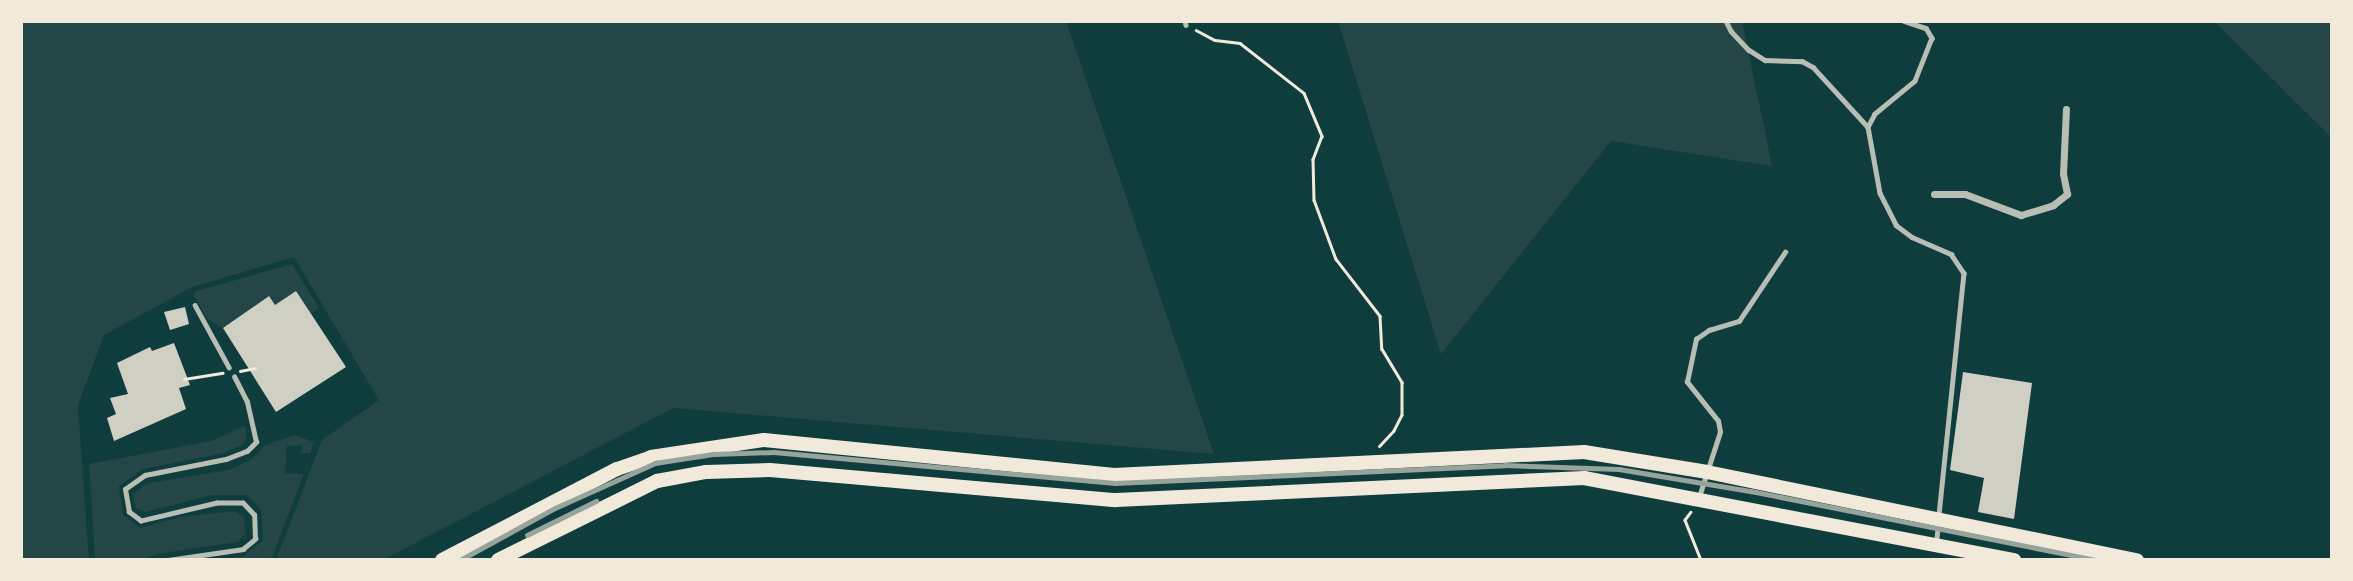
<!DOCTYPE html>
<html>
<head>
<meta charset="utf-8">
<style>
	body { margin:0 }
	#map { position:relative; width:2353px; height:581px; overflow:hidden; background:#0f3d3e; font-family:Raleway,sans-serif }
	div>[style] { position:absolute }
	.green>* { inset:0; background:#244646 }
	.building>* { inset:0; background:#cfcfc3 }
	.path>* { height:2.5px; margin:-1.25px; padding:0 1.25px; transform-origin:1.25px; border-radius:1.25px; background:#f1e9da }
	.service>* { height:4.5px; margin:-2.25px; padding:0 2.25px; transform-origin:2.25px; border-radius:2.25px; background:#b8beb3 }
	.minor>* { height:7px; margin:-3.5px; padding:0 3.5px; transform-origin:3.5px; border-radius:3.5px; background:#b8beb3 }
	.primary>* { height:14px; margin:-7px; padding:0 7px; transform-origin:7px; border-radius:7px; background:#f1e9da }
	.rail>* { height:4.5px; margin:-2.25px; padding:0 2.25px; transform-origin:2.25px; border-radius:2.25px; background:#97a49c }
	span { translate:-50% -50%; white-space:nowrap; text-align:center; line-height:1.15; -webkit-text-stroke:7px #f1e9da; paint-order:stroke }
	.frame { position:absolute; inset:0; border:23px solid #f1e9da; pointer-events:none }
</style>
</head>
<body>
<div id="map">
	<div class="green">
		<i style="clip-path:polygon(21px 21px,1066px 21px,1214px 454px,673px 408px,383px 560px,276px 560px,322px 440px,379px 400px,294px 257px,192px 287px,104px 335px,78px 405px,89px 560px,21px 560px)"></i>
		<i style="clip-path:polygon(1338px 21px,1742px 21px,1772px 166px,1611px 141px,1441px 354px)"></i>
		<i style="clip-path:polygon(2214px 21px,2332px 21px,2332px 138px)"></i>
		<i style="clip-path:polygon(292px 264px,319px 308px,311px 313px,296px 291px,275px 305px,268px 296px,223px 328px,207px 319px,195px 297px,194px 292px)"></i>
		<i style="clip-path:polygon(245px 426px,247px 437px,242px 445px,223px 453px,143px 469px,119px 486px,123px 515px,140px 528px,180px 517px,235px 511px,244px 517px,246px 533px,238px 542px,157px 554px,140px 560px,95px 560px,89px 464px,211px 441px)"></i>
		<i style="clip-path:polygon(294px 435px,314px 442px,310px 453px,301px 453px,302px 445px,287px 446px,285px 473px,304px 474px,271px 560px,214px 560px,244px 556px,263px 540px,261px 510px,247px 495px,212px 495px,145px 512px,135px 508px,133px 494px,148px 483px,229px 470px,252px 459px,264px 446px)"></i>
	</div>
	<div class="building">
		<i style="clip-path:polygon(296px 291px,346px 367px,276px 412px,223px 328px,269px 296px,275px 305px)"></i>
		<i style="clip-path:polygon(185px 307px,189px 324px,170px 330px,164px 312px)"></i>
		<i style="clip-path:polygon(174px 343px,190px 385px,179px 388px,186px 409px,114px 441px,107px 418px,116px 414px,110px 398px,128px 394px,117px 363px,150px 347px,152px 351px)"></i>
		<i style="clip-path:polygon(1963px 372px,2032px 383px,2014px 519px,1978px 512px,1984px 478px,1950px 470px)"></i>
	</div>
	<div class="path">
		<i style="left:1196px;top:30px;width:21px;rotate:28deg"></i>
		<i style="left:1215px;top:40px;width:25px;rotate:7deg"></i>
		<i style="left:1240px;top:43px;width:81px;rotate:38deg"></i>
		<i style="left:1304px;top:93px;width:47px;rotate:67.3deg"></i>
		<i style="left:1322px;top:136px;width:25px;rotate:111deg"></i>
		<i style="left:1313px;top:159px;width:41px;rotate:88.6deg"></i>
		<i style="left:1314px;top:200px;width:63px;rotate:69.6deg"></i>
		<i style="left:1336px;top:259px;width:72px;rotate:52.3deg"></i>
		<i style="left:1380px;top:316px;width:33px;rotate:87deg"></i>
		<i style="left:1382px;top:349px;width:39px;rotate:59deg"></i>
		<i style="left:1402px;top:382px;width:33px;rotate:90deg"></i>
		<i style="left:1402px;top:415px;width:18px;rotate:117deg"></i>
		<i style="left:1394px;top:431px;width:21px;rotate:133deg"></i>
		<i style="left:240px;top:371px;width:15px;rotate:-11deg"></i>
		<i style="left:184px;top:379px;width:39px;rotate:-9deg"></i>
		<i style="left:1691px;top:512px;width:10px;rotate:127deg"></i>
		<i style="left:1685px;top:520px;width:43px;rotate:68.2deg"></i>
	</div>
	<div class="service">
		<i style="left:1185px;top:21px;width:4px;rotate:76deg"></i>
		<i style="left:1726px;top:21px;width:11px;rotate:63deg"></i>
		<i style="left:1731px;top:31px;width:26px;rotate:47deg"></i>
		<i style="left:1749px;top:50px;width:19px;rotate:32deg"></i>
		<i style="left:1765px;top:60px;width:37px;rotate:2deg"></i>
		<i style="left:1802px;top:61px;width:13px;rotate:29deg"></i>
		<i style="left:1813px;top:67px;width:81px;rotate:47.5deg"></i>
		<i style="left:1904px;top:21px;width:23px;rotate:18deg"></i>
		<i style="left:1926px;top:28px;width:12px;rotate:59deg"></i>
		<i style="left:1932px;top:38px;width:46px;rotate:111.6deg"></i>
		<i style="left:1915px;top:81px;width:52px;rotate:140.5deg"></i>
		<i style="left:1875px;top:114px;width:15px;rotate:118deg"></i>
		<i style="left:1868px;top:127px;width:67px;rotate:79.7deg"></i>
		<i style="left:1880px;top:193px;width:36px;rotate:63deg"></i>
		<i style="left:1896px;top:225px;width:20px;rotate:37deg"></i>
		<i style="left:1912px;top:237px;width:43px;rotate:23.6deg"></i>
		<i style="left:1951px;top:254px;width:23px;rotate:56deg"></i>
		<i style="left:1964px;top:273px;width:243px;rotate:95.9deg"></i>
		<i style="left:195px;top:305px;width:71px;rotate:61.3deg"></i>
		<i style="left:1699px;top:497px;width:68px;rotate:-72.1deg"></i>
		<i style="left:1720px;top:432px;width:11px;rotate:-100deg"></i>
		<i style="left:1718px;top:421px;width:50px;rotate:-128.5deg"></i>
		<i style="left:1687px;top:382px;width:44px;rotate:-78.2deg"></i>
		<i style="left:1696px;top:339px;width:16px;rotate:-35deg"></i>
		<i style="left:1709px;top:330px;width:31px;rotate:-17deg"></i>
		<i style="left:1739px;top:321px;width:83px;rotate:-56.3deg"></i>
		<i style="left:1936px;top:543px;width:19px;rotate:-84deg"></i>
		<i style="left:168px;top:560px;width:76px;rotate:-8.3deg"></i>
		<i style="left:243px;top:549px;width:16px;rotate:-40deg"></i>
		<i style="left:255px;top:539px;width:24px;rotate:-92deg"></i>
		<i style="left:254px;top:515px;width:16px;rotate:-133deg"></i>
		<i style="left:243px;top:503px;width:26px;rotate:180deg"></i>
		<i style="left:217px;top:503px;width:78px;rotate:166.7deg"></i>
		<i style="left:141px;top:521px;width:15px;rotate:-143deg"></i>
		<i style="left:129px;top:512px;width:23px;rotate:-100deg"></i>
		<i style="left:125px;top:489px;width:24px;rotate:-35deg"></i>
		<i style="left:145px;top:475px;width:83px;rotate:-11.2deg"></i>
		<i style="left:226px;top:459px;width:22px;rotate:-21deg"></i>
		<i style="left:247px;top:451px;width:13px;rotate:-45deg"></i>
		<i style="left:256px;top:442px;width:41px;rotate:-102.7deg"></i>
		<i style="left:247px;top:402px;width:28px;rotate:-117deg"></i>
	</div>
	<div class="minor">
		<i style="left:1934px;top:194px;width:31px"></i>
		<i style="left:1965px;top:194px;width:60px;rotate:20.6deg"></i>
		<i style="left:2021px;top:215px;width:34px;rotate:-17deg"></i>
		<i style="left:2053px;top:205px;width:18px;rotate:-38deg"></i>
		<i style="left:2067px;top:194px;width:20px;rotate:-101deg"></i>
		<i style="left:2063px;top:174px;width:65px;rotate:-87.4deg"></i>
	</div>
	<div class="primary">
		<i style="left:442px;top:560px;width:197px;rotate:-27.5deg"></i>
		<i style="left:617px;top:469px;width:36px;rotate:-19deg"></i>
		<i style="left:651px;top:457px;width:114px;rotate:-8.6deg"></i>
		<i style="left:764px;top:440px;width:352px;rotate:5.7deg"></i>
		<i style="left:1114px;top:475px;width:471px;rotate:-2.8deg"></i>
		<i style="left:1584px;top:452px;width:125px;rotate:9.2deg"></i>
		<i style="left:1707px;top:472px;width:439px;rotate:11.6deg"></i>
		<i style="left:498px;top:560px;width:178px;rotate:-26.4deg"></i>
		<i style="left:657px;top:481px;width:50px;rotate:-10.4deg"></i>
		<i style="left:706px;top:472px;width:64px;rotate:-1.8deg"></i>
		<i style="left:770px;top:470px;width:347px;rotate:5deg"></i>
		<i style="left:1116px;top:500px;width:469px;rotate:-2.7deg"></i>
		<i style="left:1584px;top:478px;width:438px;rotate:10.8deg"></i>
	</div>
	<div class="rail">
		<i style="left:527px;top:535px;width:77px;rotate:-26.2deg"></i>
		<i style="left:460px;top:560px;width:108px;rotate:-28.7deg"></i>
		<i style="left:555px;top:508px;width:110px;rotate:-24.2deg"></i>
		<i style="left:655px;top:463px;width:60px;rotate:-8.7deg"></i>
		<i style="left:714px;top:454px;width:60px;rotate:-1.9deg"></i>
		<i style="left:774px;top:452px;width:342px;rotate:5.2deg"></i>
		<i style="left:1115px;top:483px;width:390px;rotate:-2.6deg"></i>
		<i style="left:1505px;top:465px;width:114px;rotate:2deg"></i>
		<i style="left:1619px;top:469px;width:134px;rotate:9.5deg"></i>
		<i style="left:1751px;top:491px;width:351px;rotate:11.3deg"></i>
	</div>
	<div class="frame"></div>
</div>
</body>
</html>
